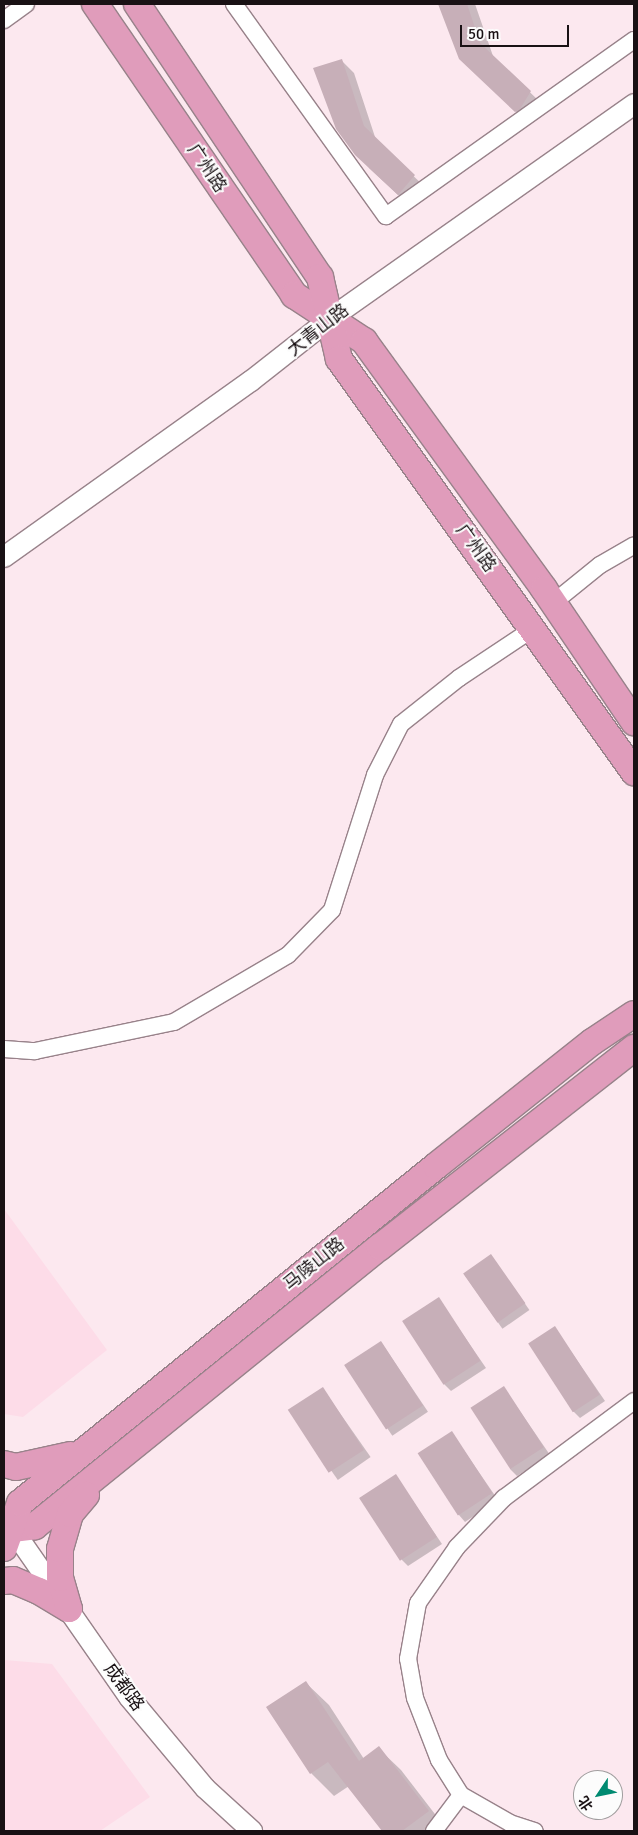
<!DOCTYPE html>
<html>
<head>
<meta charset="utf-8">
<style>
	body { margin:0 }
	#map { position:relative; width:638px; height:1835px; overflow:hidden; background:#fce8ef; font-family:Signika,"Noto Sans SC",sans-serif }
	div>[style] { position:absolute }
	.built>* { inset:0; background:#fddce8 }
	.shadow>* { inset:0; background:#0003; transform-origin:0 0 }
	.building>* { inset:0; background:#c7afb8; transform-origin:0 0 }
	.roads { filter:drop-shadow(1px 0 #98828a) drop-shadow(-1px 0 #98828a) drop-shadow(0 1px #98828a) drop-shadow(0 -1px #98828a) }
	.minor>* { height:16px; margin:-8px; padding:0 8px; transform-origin:8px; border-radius:8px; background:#fff }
	.tertiary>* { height:20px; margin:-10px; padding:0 10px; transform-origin:10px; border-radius:10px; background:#fff }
	.primary>* { height:26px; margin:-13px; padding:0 13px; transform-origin:13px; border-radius:13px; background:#e09cbb }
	span { translate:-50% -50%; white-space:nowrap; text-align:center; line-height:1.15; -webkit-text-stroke:4px #fcfcfc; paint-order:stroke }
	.street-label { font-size:18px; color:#191114 }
	.frame { position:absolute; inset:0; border:5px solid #191114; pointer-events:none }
	.north { position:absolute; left:573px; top:1770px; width:50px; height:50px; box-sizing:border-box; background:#fcfcfc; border:1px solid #a19e9f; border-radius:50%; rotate:236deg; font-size:14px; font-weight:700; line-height:20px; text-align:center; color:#191114 }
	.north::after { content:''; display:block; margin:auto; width:18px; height:22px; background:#008a71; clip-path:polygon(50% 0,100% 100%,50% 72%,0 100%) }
	.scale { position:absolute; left:460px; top:25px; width:109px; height:22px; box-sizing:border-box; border:2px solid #191114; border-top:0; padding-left:6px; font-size:15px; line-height:18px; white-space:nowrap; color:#191114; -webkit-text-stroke:4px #fcfcfc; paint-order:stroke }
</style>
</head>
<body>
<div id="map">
	<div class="built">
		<i style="clip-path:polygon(4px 1209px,107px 1350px,23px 1417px,4px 1414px)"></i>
		<i style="clip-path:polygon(4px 1660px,52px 1664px,150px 1797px,100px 1831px,4px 1831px)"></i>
	</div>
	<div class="shadow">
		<i style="clip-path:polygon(439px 4px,475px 4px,493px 56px,543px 105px,529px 124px,460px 58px)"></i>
		<i style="clip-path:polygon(341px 60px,354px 73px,376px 140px,427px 189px,411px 207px,369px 168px)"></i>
		<i style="left:491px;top:1255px;width:67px;height:33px;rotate:55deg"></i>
		<i style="clip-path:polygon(438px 1298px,486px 1368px,451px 1391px,444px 1384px)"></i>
		<i style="clip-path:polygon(555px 1328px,605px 1401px,580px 1418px,573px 1411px)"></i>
		<i style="left:381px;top:1342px;width:84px;height:43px;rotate:56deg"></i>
		<i style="clip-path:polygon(504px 1388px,550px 1455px,517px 1476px,510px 1469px)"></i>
		<i style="left:323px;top:1389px;width:83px;height:40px;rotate:55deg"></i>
		<i style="clip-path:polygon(452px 1433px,498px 1500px,465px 1522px,459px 1515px)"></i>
		<i style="clip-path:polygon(396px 1476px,442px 1544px,408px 1566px,402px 1560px)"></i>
		<i style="clip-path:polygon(306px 1683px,329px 1705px,364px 1759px,378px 1748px,401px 1770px,448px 1831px,384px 1831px,349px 1786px,334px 1796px,311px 1773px)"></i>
	</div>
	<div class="building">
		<i style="clip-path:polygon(438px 4px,467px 4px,480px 43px,531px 91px,520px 109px,515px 112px,459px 59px)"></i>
		<i style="clip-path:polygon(342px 59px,364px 126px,415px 175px,398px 195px,355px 155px,336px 129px,313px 68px)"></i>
		<i style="left:491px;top:1254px;width:60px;height:34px;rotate:55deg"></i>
		<i style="left:439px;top:1297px;width:76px;height:44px;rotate:57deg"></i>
		<i style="left:555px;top:1326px;width:82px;height:32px;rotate:57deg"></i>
		<i style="left:381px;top:1341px;width:77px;height:44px;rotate:57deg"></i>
		<i style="left:504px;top:1386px;width:73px;height:40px;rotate:57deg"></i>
		<i style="left:323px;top:1387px;width:75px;height:42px;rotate:57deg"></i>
		<i style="left:452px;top:1431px;width:74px;height:41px;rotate:57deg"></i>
		<i style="left:396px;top:1474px;width:75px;height:44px;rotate:57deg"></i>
		<i style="clip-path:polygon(306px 1681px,359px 1761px,379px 1746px,429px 1811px,402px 1831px,382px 1831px,328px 1762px,310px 1774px,266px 1707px)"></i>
	</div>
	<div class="roads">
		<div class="minor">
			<i style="left:234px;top:4px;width:261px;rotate:54.4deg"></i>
			<i style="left:386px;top:216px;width:304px;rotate:-35.4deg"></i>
			<i style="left:4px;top:20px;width:27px;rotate:-36deg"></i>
			<i style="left:553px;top:603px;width:60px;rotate:-39deg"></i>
			<i style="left:600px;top:565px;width:39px;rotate:-30deg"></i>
			<i style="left:4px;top:1049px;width:31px;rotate:4deg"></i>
			<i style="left:35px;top:1051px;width:142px;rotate:-11.8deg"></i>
			<i style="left:174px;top:1022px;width:132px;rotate:-30.4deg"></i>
			<i style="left:288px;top:955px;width:63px;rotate:-45.6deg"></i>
			<i style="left:332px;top:910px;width:142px;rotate:-72.3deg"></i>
			<i style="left:375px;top:775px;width:57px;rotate:-63deg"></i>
			<i style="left:401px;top:724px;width:74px;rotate:-38.4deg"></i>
			<i style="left:459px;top:678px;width:90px;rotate:-33.7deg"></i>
			<i style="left:461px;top:1795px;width:41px;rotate:-122.2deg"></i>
			<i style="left:439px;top:1760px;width:66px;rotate:-111.2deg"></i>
			<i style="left:415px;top:1698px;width:40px;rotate:-100deg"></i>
			<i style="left:408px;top:1659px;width:57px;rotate:-79.9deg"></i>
			<i style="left:418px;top:1603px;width:68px;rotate:-55.1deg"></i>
			<i style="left:457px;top:1547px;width:68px;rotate:-46.2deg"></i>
			<i style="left:504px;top:1498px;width:162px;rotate:-36.7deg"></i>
			<i style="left:434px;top:1831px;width:45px;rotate:-53.1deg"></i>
			<i style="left:461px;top:1795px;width:56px;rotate:29.7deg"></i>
			<i style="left:510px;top:1823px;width:26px;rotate:18deg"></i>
		</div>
		<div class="tertiary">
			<i style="left:4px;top:557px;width:303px;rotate:-35.5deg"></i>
			<i style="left:251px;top:381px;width:102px;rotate:-38.2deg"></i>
			<i style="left:331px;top:318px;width:371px;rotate:-35.2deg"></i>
			<i style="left:6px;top:1520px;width:216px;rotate:55.2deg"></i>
			<i style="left:129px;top:1697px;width:119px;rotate:50.1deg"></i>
			<i style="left:205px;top:1788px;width:64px;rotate:42.5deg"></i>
		</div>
		<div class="primary">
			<i style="left:95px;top:4px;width:353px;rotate:55.6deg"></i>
			<i style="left:294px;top:295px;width:84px;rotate:33.3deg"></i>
			<i style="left:364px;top:341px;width:306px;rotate:54deg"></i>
			<i style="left:544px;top:589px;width:161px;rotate:55.9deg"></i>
			<i style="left:137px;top:4px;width:329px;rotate:56.2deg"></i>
			<i style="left:320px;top:277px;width:84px;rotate:77deg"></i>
			<i style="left:339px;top:359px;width:508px;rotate:54.46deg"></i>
			<i style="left:4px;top:1464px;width:12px;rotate:14deg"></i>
			<i style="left:16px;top:1467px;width:56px;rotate:-12.3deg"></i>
			<i style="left:4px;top:1530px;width:31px;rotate:-7deg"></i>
			<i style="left:35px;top:1526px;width:444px;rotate:-39deg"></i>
			<i style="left:380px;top:1247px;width:323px;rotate:-38.1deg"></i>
			<i style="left:4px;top:1548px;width:48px;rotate:-70.4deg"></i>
			<i style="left:20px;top:1503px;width:535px;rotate:-39.01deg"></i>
			<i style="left:436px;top:1166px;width:199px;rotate:-38.5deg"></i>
			<i style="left:592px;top:1042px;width:50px;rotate:-33.7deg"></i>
			<i style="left:4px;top:1581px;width:9px;rotate:-6deg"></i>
			<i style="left:13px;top:1580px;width:28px;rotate:23deg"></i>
			<i style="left:39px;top:1591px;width:35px;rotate:31deg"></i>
			<i style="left:69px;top:1609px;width:32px;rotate:-106deg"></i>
			<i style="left:60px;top:1578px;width:29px;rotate:-90deg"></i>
			<i style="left:60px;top:1549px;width:36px;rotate:-74deg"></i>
			<i style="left:70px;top:1514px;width:25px;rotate:-50deg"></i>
		</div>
	</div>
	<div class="street-label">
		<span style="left:207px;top:168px;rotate:56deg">广州路</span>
		<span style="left:318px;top:330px;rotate:-38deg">大青山路</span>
		<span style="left:476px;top:548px;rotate:54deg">广州路</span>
		<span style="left:314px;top:1264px;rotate:-39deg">马陵山路</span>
		<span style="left:124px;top:1687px;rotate:54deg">成都路</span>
	</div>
	<div class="frame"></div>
	<div class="north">北</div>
	<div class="scale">50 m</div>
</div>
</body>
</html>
